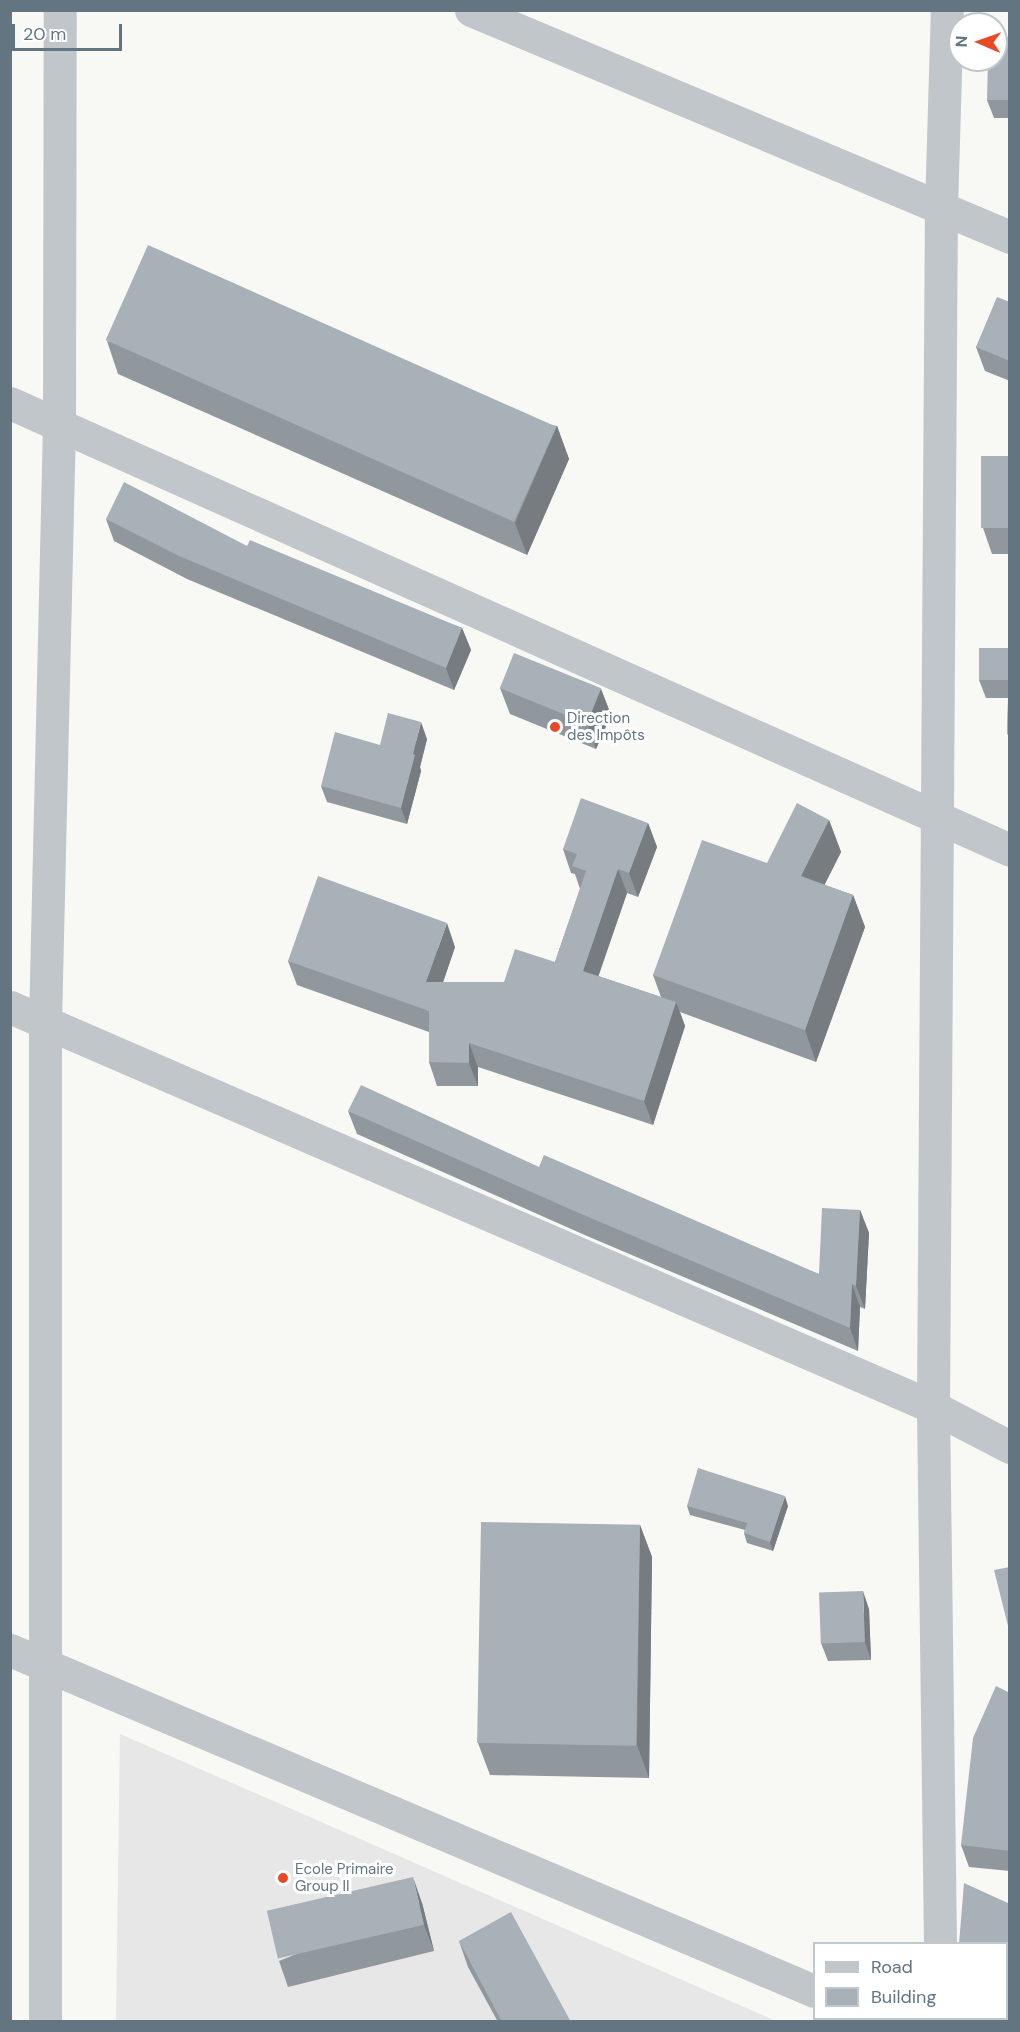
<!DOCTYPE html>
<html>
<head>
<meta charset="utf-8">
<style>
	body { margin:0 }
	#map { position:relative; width:1020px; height:2032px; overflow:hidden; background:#f8f8f5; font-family:"DM Sans",sans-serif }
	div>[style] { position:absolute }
	.built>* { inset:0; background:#e6e7e6 }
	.minor>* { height:33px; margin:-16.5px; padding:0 16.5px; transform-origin:16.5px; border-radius:16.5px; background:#c1c6ca }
	.wall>* { inset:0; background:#90989d }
	.shaded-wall>* { inset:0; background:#767c80 }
	.building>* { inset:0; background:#a8b1b7; transform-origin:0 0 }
	.dots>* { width:16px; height:16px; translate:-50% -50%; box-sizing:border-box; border:3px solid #fff; border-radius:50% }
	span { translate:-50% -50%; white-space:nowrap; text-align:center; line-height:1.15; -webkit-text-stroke:6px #fff; paint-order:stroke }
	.poi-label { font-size:15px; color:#627581 }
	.left { translate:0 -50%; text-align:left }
	.frame { position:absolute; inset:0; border:12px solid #627581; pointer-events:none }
	.legend { position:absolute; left:813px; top:1942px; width:195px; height:78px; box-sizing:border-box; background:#fff; border:2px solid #c0c8cd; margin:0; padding:8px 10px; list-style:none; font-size:18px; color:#627581 }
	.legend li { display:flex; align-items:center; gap:12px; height:30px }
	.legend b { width:30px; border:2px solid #c0c8cd }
	.north { position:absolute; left:948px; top:12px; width:60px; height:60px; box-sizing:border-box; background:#fff; border:2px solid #c0c8cd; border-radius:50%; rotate:272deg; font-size:16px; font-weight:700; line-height:24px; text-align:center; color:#627581 }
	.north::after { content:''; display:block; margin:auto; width:21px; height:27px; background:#e84a26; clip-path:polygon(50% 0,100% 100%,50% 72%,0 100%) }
	.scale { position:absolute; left:12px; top:24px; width:110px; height:27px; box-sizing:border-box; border:3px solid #627581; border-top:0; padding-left:8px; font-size:18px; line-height:21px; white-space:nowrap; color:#627581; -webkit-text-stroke:4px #fff; paint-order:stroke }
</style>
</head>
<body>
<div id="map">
	<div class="built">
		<i style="clip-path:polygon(120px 1734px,776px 2021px,116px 2022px)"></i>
	</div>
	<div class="minor">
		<i style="left:471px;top:10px;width:585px;rotate:22.84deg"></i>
		<i style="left:10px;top:403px;width:1095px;rotate:24.08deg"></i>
		<i style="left:10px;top:1007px;width:1006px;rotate:23.43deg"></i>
		<i style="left:933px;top:1407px;width:87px;rotate:27.5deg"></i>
		<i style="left:10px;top:1650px;width:873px;rotate:22.98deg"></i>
		<i style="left:940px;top:1944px;width:537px;rotate:-90.75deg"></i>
		<i style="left:933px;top:1407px;width:1199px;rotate:-89.62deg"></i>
		<i style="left:941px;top:208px;width:198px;rotate:-88.3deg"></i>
		<i style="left:879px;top:2018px;width:8px;rotate:30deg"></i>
		<i style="left:941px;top:2018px;width:4px;rotate:90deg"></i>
		<i style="left:45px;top:2022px;width:999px;rotate:-90deg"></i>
		<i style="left:45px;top:1023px;width:598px;rotate:-88.66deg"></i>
		<i style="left:59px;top:425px;width:415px;rotate:-89.9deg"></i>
	</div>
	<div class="wall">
		<i style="clip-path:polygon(1010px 37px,1010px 118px,994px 118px,987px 100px)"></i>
		<i style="clip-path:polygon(1010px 302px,1010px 381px,985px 371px,976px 347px)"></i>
		<i style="clip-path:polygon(107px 341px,557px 426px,569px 459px,527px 555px,118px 374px)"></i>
		<i style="clip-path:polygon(1010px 456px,1010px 554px,992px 554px,983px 528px)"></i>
		<i style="clip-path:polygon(106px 519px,247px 546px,462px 628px,471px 650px,454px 690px,187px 579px,114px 541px)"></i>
		<i style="clip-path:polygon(1010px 648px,1010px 740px,1007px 733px,1008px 698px,986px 698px,979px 680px)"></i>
		<i style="clip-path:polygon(500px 688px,601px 689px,611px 715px,596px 749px,510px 714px)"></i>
		<i style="clip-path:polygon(427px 739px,420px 767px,421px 771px,407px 824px,327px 802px,321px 786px,380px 745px)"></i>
		<i style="clip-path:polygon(829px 820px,841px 852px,824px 885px,853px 895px,865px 927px,816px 1062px,680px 1012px,685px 1026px,653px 1125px,478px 1067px,478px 1086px,437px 1086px,429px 1062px,429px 1032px,297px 985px,288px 961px,455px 947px,443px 982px,504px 982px,555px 962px,580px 889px,575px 874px,571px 873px,563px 849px,648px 823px,657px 847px,638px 897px,627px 893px,598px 976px,661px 997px,653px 975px,767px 863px)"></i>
		<i style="clip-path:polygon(348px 1111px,819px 1274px,860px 1210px,869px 1233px,865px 1309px,860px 1307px,858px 1351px,587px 1236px,357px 1134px)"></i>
		<i style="clip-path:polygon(687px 1506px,788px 1506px,773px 1551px,747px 1543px,744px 1533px,745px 1530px,690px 1515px)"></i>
		<i style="clip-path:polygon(640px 1525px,652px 1557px,649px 1778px,490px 1775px,478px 1743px)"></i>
		<i style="clip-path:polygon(869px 1609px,871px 1660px,828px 1661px,821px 1643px)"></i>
		<i style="clip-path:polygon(1010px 1693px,1010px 1871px,969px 1867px,961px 1845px)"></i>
		<i style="clip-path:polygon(422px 1903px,434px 1951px,288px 1987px,279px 1961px)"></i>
		<i style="clip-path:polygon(1010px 1904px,1010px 2012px,1006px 2010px,1006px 1944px)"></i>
		<i style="clip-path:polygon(459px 1941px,571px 2022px,498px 2022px,468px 1967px)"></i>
	</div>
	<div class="shaded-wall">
		<i style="clip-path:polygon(557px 426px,569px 459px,527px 555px,515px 523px)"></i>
		<i style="clip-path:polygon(462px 628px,471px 650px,454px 690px,446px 668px)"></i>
		<i style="clip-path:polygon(601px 689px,611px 715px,596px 749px,587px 723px)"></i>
		<i style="clip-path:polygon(421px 722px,427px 739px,420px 767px,421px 771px,407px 824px,401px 808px,413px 754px)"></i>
		<i style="clip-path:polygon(829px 820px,841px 852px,813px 908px,801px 876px)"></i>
		<i style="clip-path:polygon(648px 823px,657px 847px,638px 897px,629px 873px)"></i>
		<i style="clip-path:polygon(618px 869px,627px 893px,592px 995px,583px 971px)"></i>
		<i style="clip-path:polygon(853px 895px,865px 927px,816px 1062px,805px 1030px)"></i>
		<i style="clip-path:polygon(447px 923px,455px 947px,435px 1006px,426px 982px)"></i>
		<i style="clip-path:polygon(676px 1002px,685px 1026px,653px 1125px,644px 1101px)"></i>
		<i style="clip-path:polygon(469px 1043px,478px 1067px,478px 1086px,469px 1063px)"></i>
		<i style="clip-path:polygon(860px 1210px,869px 1233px,865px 1309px,856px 1286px)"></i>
		<i style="clip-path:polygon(852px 1284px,860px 1307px,858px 1351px,850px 1328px)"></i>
		<i style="clip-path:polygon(785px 1496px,788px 1506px,773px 1551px,770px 1542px)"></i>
		<i style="clip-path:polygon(640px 1525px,652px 1557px,649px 1778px,637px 1745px)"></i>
		<i style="clip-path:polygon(863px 1591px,869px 1609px,871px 1660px,865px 1642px)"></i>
		<i style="clip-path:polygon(413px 1877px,422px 1903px,434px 1951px,424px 1925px)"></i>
	</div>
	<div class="building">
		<i style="clip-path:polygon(996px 37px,1010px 37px,1010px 100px,987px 100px,988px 60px,996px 60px)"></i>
		<i style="left:148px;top:245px;width:447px;height:104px;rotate:24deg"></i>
		<i style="clip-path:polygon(997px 297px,1010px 302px,1010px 361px,976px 347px)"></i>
		<i style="left:1010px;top:456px;width:72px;height:29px;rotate:90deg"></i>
		<i style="clip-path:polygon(124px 482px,247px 546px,250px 540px,462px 628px,446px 668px,179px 556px,106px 519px)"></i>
		<i style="clip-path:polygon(979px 648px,1010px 648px,1010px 733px,1007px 733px,1009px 680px,979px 680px)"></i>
		<i style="left:514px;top:653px;width:94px;height:38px;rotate:22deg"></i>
		<i style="clip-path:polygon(388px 713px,421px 722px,413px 754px,415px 755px,401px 808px,321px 786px,335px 732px,380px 745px)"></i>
		<i style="clip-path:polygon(581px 798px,648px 823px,629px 873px,618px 869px,583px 971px,676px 1002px,644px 1101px,469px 1043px,469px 1063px,429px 1062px,429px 1011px,288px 961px,318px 876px,447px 923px,426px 982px,504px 982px,515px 949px,555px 962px,586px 871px,572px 866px,577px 854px,563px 849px)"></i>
		<i style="clip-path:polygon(797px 803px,829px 820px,801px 876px,853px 895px,805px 1030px,653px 975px,702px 840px,767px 863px)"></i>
		<i style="clip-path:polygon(361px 1085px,539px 1167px,544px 1155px,819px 1274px,822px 1208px,860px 1210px,856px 1286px,852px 1284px,850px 1328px,579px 1213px,348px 1111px)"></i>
		<i style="clip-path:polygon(698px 1468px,785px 1496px,770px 1542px,744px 1533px,747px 1523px,687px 1506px)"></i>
		<i style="left:481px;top:1522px;width:159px;height:221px;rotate:1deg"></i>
		<i style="clip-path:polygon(1010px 1567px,1010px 1630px,1009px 1630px,994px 1570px)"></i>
		<i style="left:863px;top:1591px;width:51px;height:44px;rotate:88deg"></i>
		<i style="clip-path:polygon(996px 1686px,1010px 1693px,1010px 1851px,961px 1845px,973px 1738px)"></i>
		<i style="left:413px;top:1877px;width:49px;height:150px;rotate:77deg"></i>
		<i style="clip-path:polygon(964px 1883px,1010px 1904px,1010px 1992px,1006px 1990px,1006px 1944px,959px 1944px)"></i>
		<i style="clip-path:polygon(511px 1912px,571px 2022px,502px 2022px,459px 1941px)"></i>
	</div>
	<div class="dots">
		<i style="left:555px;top:727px;background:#e84a26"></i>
		<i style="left:283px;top:1878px;background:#e84a26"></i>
	</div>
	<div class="poi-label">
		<span class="left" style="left:567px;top:727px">Direction<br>des Impôts</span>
		<span class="left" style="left:295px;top:1878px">Ecole Primaire<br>Group II</span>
	</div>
	<div class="frame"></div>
	<ul class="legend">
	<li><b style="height:8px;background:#c1c6ca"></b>Road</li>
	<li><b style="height:16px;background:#a8b1b7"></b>Building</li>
	</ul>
	<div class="north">N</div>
	<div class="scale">20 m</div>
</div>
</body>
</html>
